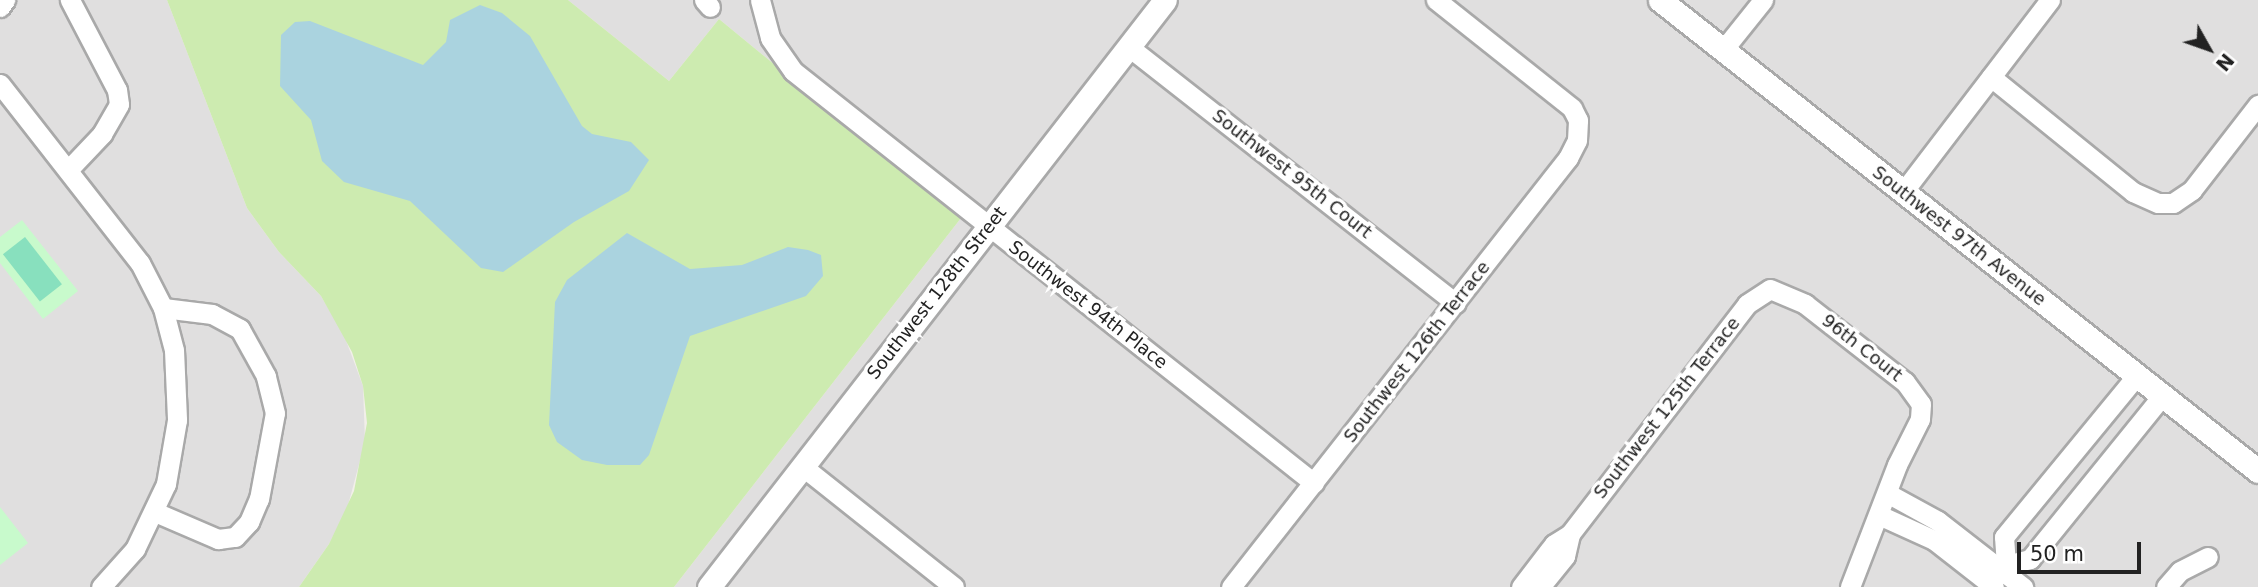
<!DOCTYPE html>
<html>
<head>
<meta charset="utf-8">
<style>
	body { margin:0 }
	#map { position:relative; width:2258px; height:587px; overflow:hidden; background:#f2efe9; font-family:"DejaVu Sans",sans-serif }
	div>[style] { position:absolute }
	.residential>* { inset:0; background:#e0dfdf }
	.grass>* { inset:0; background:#cdebb0 }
	.park>* { inset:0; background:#c8facc }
	.pitch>* { inset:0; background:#88e0be; transform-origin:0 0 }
	.water>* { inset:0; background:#aad3df }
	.roads { filter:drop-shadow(2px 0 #a9a9a9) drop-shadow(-2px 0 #a9a9a9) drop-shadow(0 2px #a9a9a9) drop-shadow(0 -2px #a9a9a9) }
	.minor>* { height:19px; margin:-9.5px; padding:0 9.5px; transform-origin:9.5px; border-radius:9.5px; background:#fff }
	.tertiary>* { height:23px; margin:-11.5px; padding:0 11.5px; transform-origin:11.5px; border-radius:11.5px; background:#fff }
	span { translate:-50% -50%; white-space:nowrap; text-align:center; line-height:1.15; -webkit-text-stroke:7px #fff; paint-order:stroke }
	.street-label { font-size:18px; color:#222 }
	.north { position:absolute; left:2174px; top:14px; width:70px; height:70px; -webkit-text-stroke:5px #fff; paint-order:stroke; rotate:130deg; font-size:19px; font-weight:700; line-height:28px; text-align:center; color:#222 }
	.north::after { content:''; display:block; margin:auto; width:24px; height:32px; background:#222; clip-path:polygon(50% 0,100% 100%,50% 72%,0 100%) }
	.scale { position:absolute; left:2017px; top:542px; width:124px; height:32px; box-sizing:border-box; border:4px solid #222; border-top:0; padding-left:9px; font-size:21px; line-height:24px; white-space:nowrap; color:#222; -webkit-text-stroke:5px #fff; paint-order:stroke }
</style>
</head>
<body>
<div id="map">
	<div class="residential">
		<i style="clip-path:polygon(0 0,167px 0,247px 208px,279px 252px,321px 296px,344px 335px,363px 386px,365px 442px,347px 509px,329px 544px,299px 587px,0 587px)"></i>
		<i style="clip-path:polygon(568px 0,2258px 0,2258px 587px,674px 587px,961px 218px,719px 19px,669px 81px)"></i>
	</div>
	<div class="grass">
		<i style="clip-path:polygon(167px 0,568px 0,669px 81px,719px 19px,961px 218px,674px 587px,299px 587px,329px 544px,354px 491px,367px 423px,363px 386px,352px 352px,321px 296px,279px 252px,247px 208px)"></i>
	</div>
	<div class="park">
		<i style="clip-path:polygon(22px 220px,78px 291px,43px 319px,0 263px,0 237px)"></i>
		<i style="clip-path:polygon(0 507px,28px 543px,0 565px)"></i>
	</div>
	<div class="pitch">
		<i style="left:25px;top:237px;width:60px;height:28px;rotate:52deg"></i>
	</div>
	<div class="water">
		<i style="clip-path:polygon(480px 5px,502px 13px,530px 36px,582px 126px,592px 134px,631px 142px,649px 160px,629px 191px,574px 222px,503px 272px,481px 268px,410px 201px,344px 182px,322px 161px,311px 120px,280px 86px,281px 35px,295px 22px,310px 21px,423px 65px,446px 42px,450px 20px)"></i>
		<i style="clip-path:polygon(627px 233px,690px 269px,742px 265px,788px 247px,808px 250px,821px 255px,823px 276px,806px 296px,690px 336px,649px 455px,640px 465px,607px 465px,582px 460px,557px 442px,549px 425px,555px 302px,567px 280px)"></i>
	</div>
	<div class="roads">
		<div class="minor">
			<i style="left:704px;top:0;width:9px;rotate:49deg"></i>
			<i style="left:760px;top:0;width:39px;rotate:75deg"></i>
			<i style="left:770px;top:38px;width:40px;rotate:55.1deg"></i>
			<i style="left:793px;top:71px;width:664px;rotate:38.34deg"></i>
			<i style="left:0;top:7px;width:9px;rotate:-54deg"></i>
			<i style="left:1129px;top:47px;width:415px;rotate:38.1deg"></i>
			<i style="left:1723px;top:50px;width:64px;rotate:-51.3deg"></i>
			<i style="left:1991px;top:77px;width:183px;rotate:39deg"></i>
			<i style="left:2133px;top:192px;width:27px;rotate:24deg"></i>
			<i style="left:2158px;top:203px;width:15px"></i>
			<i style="left:2173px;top:203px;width:23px;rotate:-34deg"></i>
			<i style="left:2192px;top:190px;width:108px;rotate:-52.2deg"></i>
			<i style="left:0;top:84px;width:227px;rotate:52deg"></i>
			<i style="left:140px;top:263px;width:51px;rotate:62.9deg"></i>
			<i style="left:163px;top:308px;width:43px;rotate:75.3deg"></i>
			<i style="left:174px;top:350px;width:70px;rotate:87.5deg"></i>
			<i style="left:177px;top:420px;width:65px;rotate:99.8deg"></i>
			<i style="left:166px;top:484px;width:72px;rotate:115.5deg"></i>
			<i style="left:135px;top:549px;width:51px;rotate:131.8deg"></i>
			<i style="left:68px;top:170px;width:50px;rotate:-46.6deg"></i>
			<i style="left:102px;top:134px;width:34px;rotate:-60deg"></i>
			<i style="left:119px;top:104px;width:14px;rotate:-98deg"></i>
			<i style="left:117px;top:90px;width:102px;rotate:-117.6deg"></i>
			<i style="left:1903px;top:192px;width:242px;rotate:-52.6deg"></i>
			<i style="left:802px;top:466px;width:194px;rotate:38.5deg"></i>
			<i style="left:1887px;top:493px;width:58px;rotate:28.8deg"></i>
			<i style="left:1938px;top:521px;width:108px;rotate:37.8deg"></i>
			<i style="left:155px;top:512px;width:69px;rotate:23.2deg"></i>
			<i style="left:218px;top:539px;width:17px;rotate:-7deg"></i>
			<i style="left:235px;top:537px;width:21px;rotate:-47deg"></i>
			<i style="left:249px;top:522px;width:25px;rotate:-67deg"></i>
			<i style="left:259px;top:499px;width:87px;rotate:-79.5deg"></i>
			<i style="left:275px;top:413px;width:38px;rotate:-104deg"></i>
			<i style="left:266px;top:376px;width:54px;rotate:-119deg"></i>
			<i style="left:240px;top:329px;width:32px;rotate:-152deg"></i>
			<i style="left:212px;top:314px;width:49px;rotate:-173deg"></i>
			<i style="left:1879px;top:515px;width:60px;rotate:24.4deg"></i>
			<i style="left:1934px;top:540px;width:76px;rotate:38.1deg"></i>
			<i style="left:2006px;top:565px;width:28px;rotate:-94deg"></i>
			<i style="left:2004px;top:537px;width:210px;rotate:-50.6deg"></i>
			<i style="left:1990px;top:584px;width:25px;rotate:-50deg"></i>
			<i style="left:2006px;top:565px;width:25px;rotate:-14deg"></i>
			<i style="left:2030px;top:559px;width:211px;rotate:-51deg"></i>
			<i style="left:1231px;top:587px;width:546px;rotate:-51.85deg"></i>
			<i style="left:1568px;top:158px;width:20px;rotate:-63deg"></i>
			<i style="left:1577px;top:140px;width:20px;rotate:-87deg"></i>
			<i style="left:1578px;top:120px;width:13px;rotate:-117deg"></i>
			<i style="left:1572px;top:108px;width:174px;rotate:-141.5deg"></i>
			<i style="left:1521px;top:587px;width:54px;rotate:-52.5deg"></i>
			<i style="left:1554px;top:544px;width:19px;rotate:-32deg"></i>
			<i style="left:1570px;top:534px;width:290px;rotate:-52.4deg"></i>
			<i style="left:1747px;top:304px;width:27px;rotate:-33deg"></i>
			<i style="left:1770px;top:289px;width:38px;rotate:23deg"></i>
			<i style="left:1805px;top:304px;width:127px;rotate:38deg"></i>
			<i style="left:1905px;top:382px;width:27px;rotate:54deg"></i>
			<i style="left:1921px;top:404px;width:15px;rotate:94deg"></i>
			<i style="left:1920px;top:419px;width:51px;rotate:116.6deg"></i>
			<i style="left:1897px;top:465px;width:131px;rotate:111.1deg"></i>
			<i style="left:1540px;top:587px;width:40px;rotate:-51deg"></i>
			<i style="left:1565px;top:556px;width:23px;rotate:-77deg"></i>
			<i style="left:2166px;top:587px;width:21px;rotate:-49deg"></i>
			<i style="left:2180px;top:571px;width:31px;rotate:-27deg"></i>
		</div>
		<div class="tertiary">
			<i style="left:1660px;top:0;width:761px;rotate:38.22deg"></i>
			<i style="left:709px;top:587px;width:743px;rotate:-52.16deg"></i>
		</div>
	</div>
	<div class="street-label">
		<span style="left:1292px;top:174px;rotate:38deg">Southwest 95th Court</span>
		<span style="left:1959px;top:236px;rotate:38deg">Southwest 97th Avenue</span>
		<span style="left:937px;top:293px;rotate:-52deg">Southwest 128th Street</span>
		<span style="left:1088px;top:305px;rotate:38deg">Southwest 94th Place</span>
		<span style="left:1862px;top:348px;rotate:38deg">96th Court</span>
		<span style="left:1417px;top:352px;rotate:-52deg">Southwest 126th Terrace</span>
		<span style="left:1667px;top:408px;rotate:-52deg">Southwest 125th Terrace</span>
	</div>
	<div class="north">N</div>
	<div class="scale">50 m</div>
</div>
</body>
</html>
